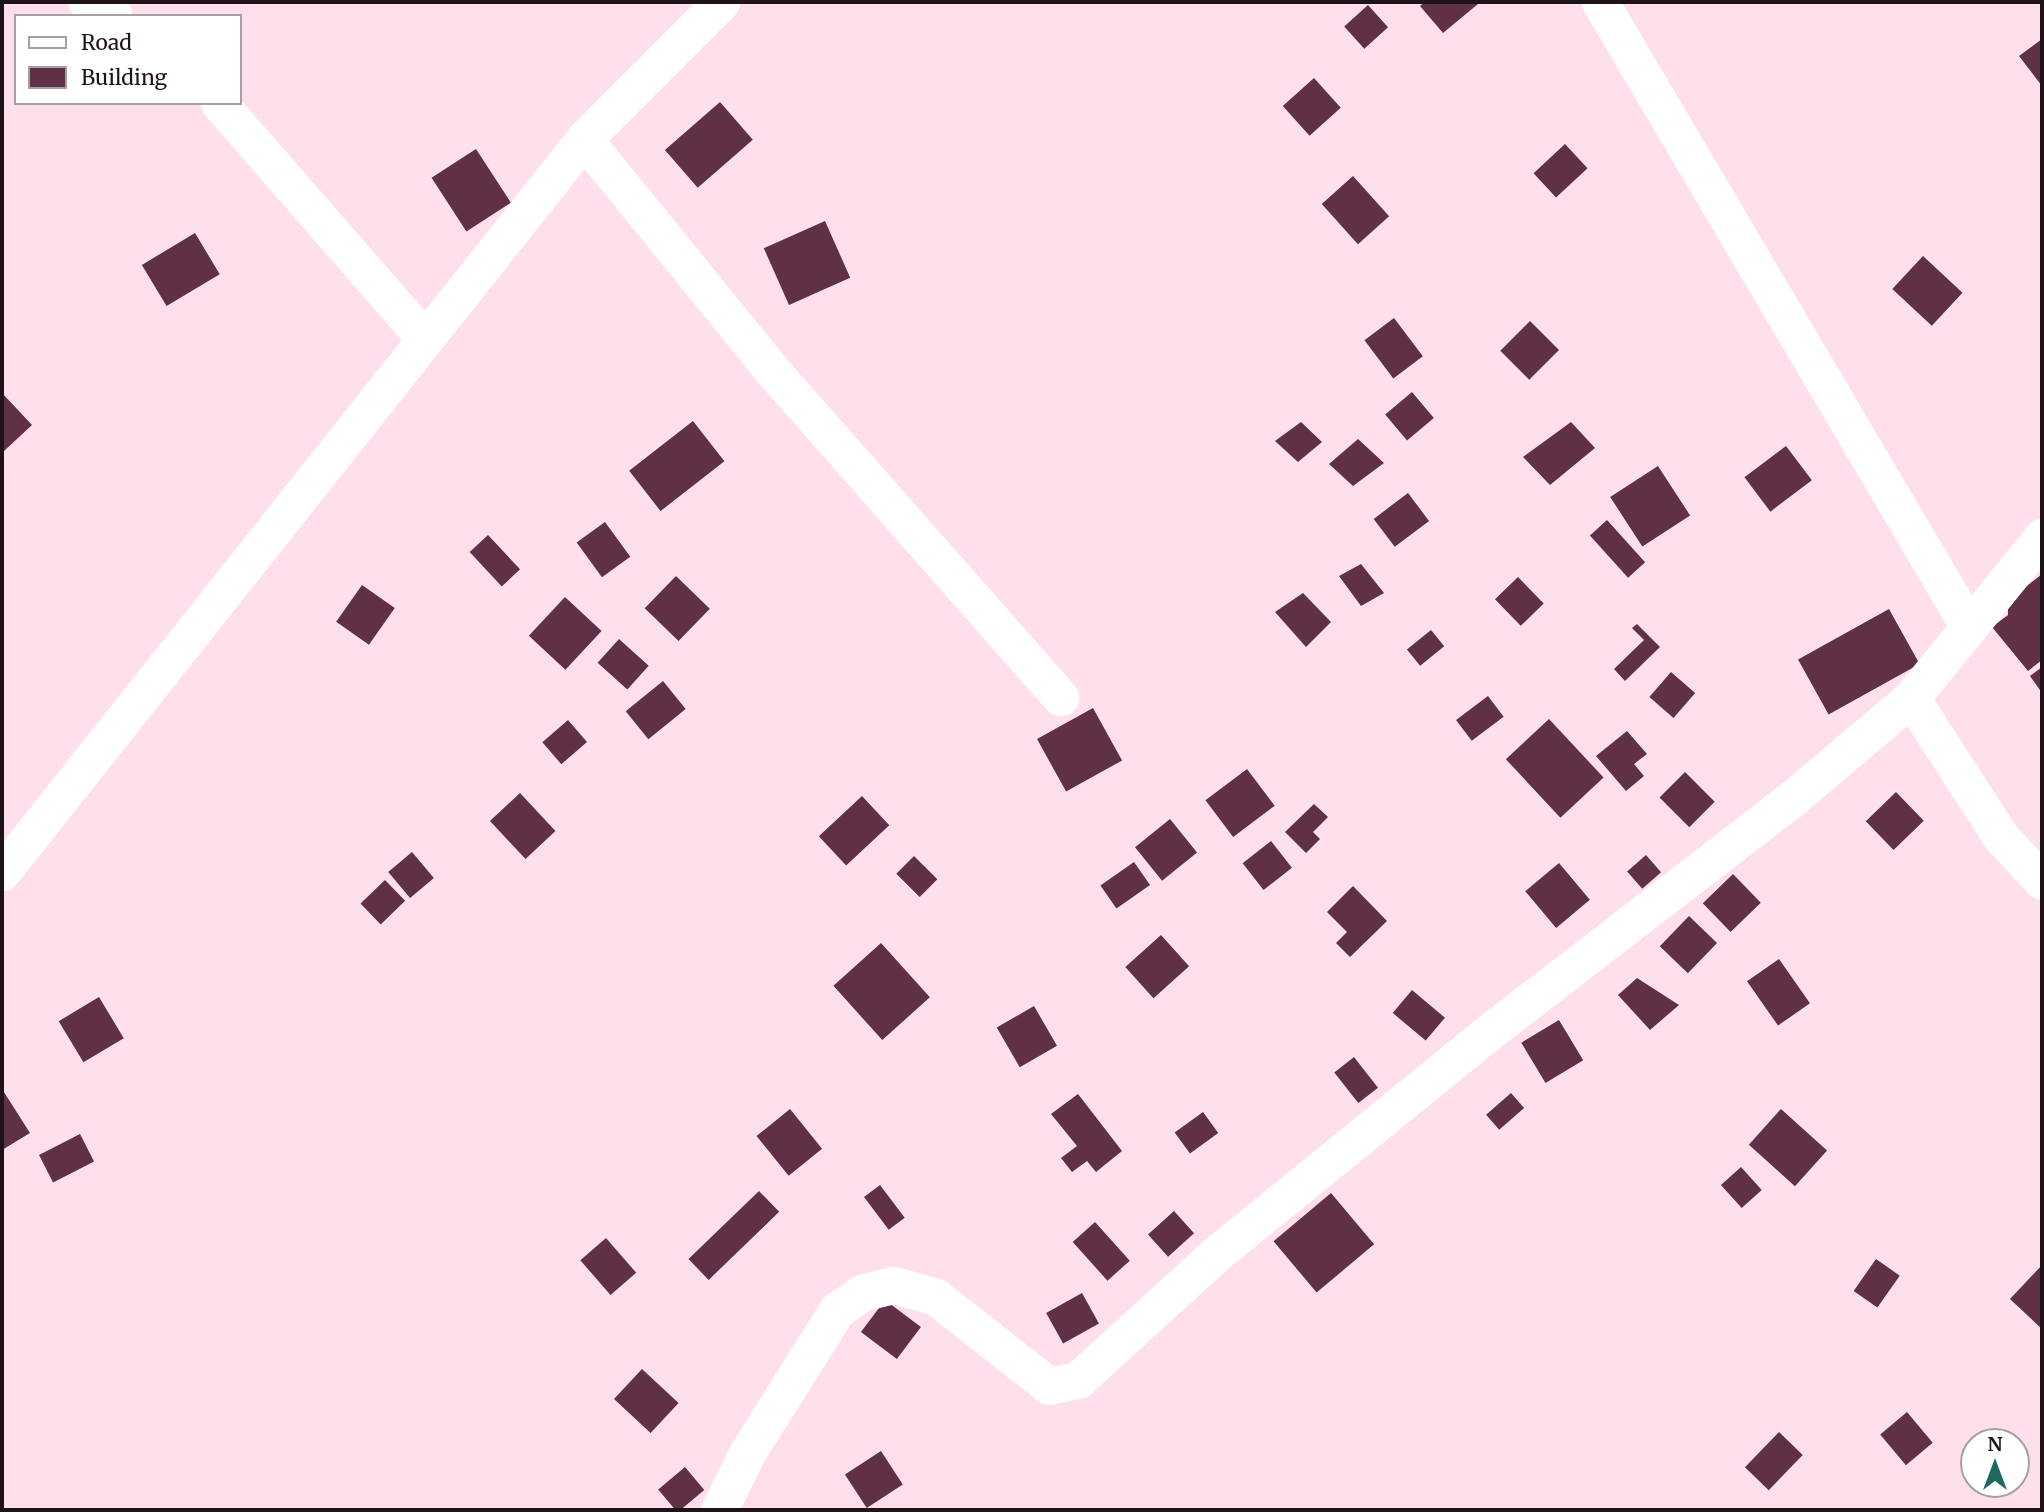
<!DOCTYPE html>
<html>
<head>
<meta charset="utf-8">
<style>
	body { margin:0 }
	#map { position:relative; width:2044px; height:1512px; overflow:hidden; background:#fedfeb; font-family:Merriweather,serif }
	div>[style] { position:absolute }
	.building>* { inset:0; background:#5f3046; transform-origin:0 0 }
	.street>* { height:37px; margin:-18.5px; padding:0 18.5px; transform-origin:18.5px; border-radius:18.5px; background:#fff }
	span { translate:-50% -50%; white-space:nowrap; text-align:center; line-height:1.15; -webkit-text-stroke:7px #fff; paint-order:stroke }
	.frame { position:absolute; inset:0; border:4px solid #1e1318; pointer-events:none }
	.legend { position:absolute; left:14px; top:14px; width:228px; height:91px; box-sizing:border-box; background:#fff; border:2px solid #a5a1a3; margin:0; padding:9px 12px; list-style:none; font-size:21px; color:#1e1318 }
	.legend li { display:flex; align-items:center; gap:14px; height:35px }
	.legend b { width:35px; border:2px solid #a5a1a3 }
	.north { position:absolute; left:1960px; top:1428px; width:70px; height:70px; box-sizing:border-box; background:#fff; border:2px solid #a5a1a3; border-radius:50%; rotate:0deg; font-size:19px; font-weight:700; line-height:28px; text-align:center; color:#1e1318 }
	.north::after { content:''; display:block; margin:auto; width:24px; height:32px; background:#206961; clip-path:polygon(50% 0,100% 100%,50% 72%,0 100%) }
</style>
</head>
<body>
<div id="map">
	<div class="building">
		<i style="clip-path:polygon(1425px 2px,1477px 2px,1478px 4px,1443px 33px,1420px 6px)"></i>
		<i style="left:1368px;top:5px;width:30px;height:32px;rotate:48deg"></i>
		<i style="clip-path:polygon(2042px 39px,2042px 86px,2019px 56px)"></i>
		<i style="left:1314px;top:78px;width:40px;height:42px;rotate:48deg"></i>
		<i style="left:720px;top:102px;width:50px;height:73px;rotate:49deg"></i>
		<i style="left:1565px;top:144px;width:33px;height:43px;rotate:47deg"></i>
		<i style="left:476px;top:149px;width:64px;height:53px;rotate:57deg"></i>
		<i style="left:1353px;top:176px;width:54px;height:42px;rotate:48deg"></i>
		<i style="left:825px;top:221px;width:62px;height:67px;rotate:66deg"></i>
		<i style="left:195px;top:233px;width:48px;height:62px;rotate:59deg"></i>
		<i style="left:1923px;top:256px;width:54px;height:45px;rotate:43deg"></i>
		<i style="left:1394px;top:318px;width:48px;height:37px;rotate:53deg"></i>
		<i style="left:1530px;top:321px;width:41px;height:42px;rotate:45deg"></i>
		<i style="left:1412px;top:392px;width:34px;height:35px;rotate:50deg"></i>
		<i style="clip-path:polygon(2px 393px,32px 425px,4px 451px,2px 449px)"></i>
		<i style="left:693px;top:421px;width:51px;height:81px;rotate:52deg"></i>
		<i style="clip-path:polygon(1301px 422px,1322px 442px,1298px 462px,1275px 441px)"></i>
		<i style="clip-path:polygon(1571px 422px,1595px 448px,1550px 485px,1523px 457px)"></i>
		<i style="clip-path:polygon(1358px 439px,1384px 463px,1353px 486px,1329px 464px)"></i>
		<i style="left:1786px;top:446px;width:43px;height:52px;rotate:53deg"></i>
		<i style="left:1658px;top:466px;width:59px;height:57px;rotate:57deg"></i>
		<i style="left:1408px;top:493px;width:35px;height:43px;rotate:53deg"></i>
		<i style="left:1607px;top:520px;width:57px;height:23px;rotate:48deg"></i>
		<i style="left:605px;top:522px;width:43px;height:35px;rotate:54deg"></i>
		<i style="left:488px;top:535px;width:47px;height:25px;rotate:47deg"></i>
		<i style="clip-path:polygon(1361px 564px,1384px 593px,1361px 606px,1339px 576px)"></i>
		<i style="clip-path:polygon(2042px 574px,2042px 660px,2028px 671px,1992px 627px,2008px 615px,2008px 601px)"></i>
		<i style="left:676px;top:576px;width:47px;height:45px;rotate:44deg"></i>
		<i style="left:1518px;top:577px;width:37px;height:32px;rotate:46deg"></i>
		<i style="left:362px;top:585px;width:40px;height:45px;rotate:35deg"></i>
		<i style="clip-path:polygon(1303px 593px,1331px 622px,1306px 647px,1275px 612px)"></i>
		<i style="left:565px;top:597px;width:50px;height:53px;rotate:43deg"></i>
		<i style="left:1889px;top:609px;width:63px;height:104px;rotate:61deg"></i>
		<i style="clip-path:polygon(1637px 624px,1660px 647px,1625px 681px,1614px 669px,1644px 640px,1632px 628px)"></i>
		<i style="left:1431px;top:630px;width:21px;height:31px;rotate:51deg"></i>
		<i style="left:619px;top:639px;width:40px;height:32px;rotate:42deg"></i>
		<i style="clip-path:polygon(2042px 667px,2042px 693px,2030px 676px)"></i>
		<i style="left:1671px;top:672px;width:32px;height:33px;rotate:41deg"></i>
		<i style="left:663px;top:681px;width:36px;height:48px;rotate:51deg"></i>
		<i style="left:1488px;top:696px;width:26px;height:40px;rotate:53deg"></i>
		<i style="left:1093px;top:708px;width:60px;height:64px;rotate:61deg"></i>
		<i style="left:1549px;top:719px;width:80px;height:59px;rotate:47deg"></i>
		<i style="left:568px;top:720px;width:29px;height:34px;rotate:49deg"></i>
		<i style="clip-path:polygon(1627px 731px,1647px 754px,1634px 764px,1644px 776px,1626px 791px,1596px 756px)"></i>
		<i style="left:1247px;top:769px;width:46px;height:52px;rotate:53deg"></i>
		<i style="left:1685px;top:772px;width:42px;height:36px;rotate:45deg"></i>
		<i style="left:1896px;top:792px;width:40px;height:42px;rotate:46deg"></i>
		<i style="left:520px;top:793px;width:52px;height:41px;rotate:47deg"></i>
		<i style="left:862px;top:796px;width:40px;height:59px;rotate:47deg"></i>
		<i style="clip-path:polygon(1314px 804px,1328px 817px,1313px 832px,1320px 839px,1306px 853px,1285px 832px)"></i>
		<i style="left:1170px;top:819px;width:43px;height:45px;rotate:51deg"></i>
		<i style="left:1271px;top:841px;width:34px;height:36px;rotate:52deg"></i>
		<i style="left:412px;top:852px;width:34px;height:31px;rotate:50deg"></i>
		<i style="left:1646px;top:855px;width:23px;height:25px;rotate:49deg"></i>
		<i style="left:914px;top:856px;width:33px;height:25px;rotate:45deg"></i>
		<i style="left:1134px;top:862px;width:28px;height:41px;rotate:55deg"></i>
		<i style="left:1559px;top:863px;width:48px;height:44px;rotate:50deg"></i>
		<i style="left:1733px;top:874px;width:40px;height:42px;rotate:46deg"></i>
		<i style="left:385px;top:880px;width:29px;height:34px;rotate:46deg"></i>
		<i style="clip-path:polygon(1353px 886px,1387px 921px,1350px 957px,1336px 943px,1347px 932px,1327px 912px)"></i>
		<i style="left:1689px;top:916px;width:39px;height:42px;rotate:44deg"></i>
		<i style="left:1161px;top:935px;width:42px;height:48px;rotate:48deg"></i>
		<i style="left:881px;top:943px;width:73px;height:64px;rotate:48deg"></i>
		<i style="left:1779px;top:959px;width:54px;height:39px;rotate:55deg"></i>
		<i style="clip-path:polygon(1637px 978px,1679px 1005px,1650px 1030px,1618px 995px)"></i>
		<i style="left:1412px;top:990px;width:43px;height:30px;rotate:40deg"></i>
		<i style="left:99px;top:997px;width:48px;height:47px;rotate:59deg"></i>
		<i style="left:1034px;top:1006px;width:46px;height:43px;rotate:60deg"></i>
		<i style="left:1559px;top:1020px;width:47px;height:44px;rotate:59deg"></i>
		<i style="left:1354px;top:1057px;width:39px;height:25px;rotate:52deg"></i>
		<i style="clip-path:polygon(2px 1089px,30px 1133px,2px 1150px)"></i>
		<i style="left:1511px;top:1093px;width:20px;height:33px;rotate:49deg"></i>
		<i style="clip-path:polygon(1078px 1094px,1122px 1151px,1096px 1172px,1087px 1161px,1072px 1172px,1061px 1158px,1077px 1146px,1051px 1114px)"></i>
		<i style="left:790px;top:1109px;width:51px;height:43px;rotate:51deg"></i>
		<i style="left:1781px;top:1109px;width:62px;height:48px;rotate:42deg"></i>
		<i style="left:1203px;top:1112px;width:26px;height:35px;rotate:54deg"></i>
		<i style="left:80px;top:1134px;width:31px;height:46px;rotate:63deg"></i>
		<i style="left:1741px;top:1167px;width:31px;height:27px;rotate:48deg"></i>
		<i style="left:880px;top:1185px;width:41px;height:20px;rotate:53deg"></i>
		<i style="left:759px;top:1191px;width:29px;height:98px;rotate:46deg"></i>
		<i style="left:1331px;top:1193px;width:67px;height:75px;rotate:50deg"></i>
		<i style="left:1174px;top:1211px;width:30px;height:35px;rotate:48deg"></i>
		<i style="left:1095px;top:1222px;width:52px;height:30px;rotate:48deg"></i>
		<i style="left:606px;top:1238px;width:46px;height:34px;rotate:49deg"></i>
		<i style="left:1876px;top:1259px;width:29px;height:39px;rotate:35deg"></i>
		<i style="clip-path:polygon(2042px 1265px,2042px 1329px,2010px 1299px)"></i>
		<i style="left:1082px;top:1293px;width:35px;height:41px;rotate:61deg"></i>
		<i style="left:885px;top:1300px;width:45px;height:40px;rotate:37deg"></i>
		<i style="left:642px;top:1369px;width:50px;height:41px;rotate:43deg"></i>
		<i style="left:1907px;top:1412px;width:40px;height:35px;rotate:50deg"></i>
		<i style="left:1779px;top:1432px;width:33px;height:49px;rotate:44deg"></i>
		<i style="left:881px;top:1451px;width:40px;height:43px;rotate:57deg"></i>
		<i style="left:685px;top:1467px;width:30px;height:35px;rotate:50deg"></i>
	</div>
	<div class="street">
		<i style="left:87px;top:2px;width:30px;rotate:27deg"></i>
		<i style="left:219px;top:103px;width:310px;rotate:48.9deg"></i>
		<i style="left:584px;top:139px;width:295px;rotate:50.9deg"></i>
		<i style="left:770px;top:368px;width:439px;rotate:48.6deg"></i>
		<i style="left:1969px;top:627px;width:116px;rotate:-51deg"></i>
		<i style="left:1911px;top:698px;width:166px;rotate:57.1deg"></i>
		<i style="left:2001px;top:837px;width:60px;rotate:47deg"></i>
		<i style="left:2px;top:872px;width:936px;rotate:-51.55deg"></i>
		<i style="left:584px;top:139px;width:194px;rotate:-45deg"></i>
		<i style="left:719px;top:1510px;width:64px;rotate:-63.8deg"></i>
		<i style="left:747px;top:1453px;width:169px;rotate:-57.8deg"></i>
		<i style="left:837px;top:1310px;width:29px;rotate:-35deg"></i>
		<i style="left:861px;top:1293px;width:34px;rotate:-14deg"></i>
		<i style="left:894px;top:1285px;width:44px;rotate:15.9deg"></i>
		<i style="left:936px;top:1297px;width:144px;rotate:38.2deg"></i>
		<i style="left:1049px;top:1386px;width:30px;rotate:-12deg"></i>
		<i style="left:1078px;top:1380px;width:187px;rotate:-42.4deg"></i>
		<i style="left:1216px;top:1254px;width:357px;rotate:-39.1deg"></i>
		<i style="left:1493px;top:1029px;width:372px;rotate:-37.6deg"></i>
		<i style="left:1788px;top:802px;width:161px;rotate:-40.2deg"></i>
		<i style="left:1911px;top:698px;width:92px;rotate:-50.8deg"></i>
		<i style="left:1969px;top:627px;width:726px;rotate:-120.56deg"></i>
	</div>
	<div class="frame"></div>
	<ul class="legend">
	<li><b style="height:9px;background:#fff"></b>Road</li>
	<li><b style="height:19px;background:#5f3046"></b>Building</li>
	</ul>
	<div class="north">N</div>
</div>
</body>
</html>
